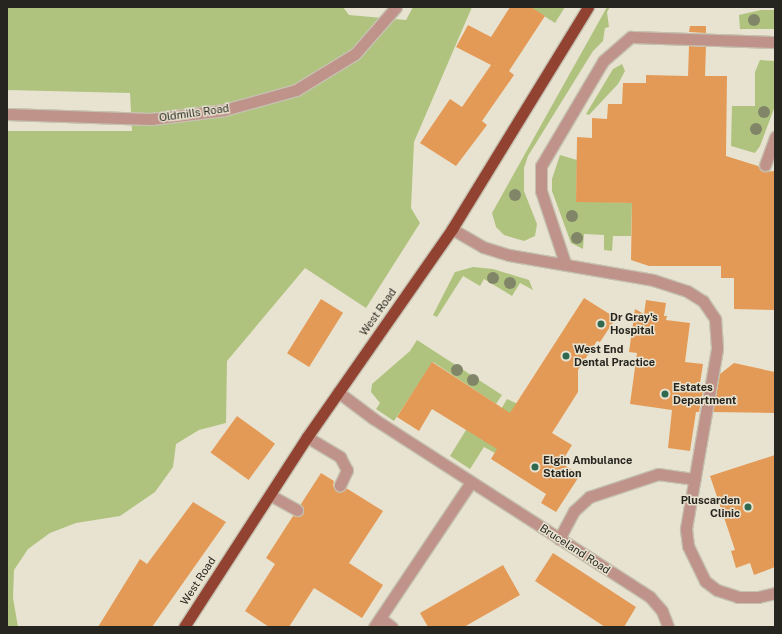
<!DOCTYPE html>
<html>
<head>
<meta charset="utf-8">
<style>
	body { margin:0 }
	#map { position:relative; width:782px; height:634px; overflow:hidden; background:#e8e3d0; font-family:"Public Sans",sans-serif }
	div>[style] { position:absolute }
	.green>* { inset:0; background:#afc37f }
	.building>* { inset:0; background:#e49a57; transform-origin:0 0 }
	.roads { filter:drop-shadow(1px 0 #c5c1b0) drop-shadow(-1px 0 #c5c1b0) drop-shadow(0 1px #c5c1b0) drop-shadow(0 -1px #c5c1b0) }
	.service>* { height:11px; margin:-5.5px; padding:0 5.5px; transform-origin:5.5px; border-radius:5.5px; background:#bf9389 }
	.minor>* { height:11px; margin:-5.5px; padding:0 5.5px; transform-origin:5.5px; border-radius:5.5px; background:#bf9389 }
	.trunk>* { height:11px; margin:-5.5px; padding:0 5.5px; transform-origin:5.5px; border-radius:5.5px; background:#924231 }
	.trees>* { width:12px; height:12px; margin:-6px; border-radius:50%; background:#828668 }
	.dots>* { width:11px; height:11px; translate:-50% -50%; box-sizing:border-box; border:2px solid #e8e3d0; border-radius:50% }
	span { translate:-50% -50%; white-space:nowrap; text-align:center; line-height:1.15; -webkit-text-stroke:3px #e8e3d0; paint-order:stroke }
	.street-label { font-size:11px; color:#27251f }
	.poi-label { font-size:11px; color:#27251f; font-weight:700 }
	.left { translate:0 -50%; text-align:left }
	.right { translate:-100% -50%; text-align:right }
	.frame { position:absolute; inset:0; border:8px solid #27251f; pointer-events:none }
</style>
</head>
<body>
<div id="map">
	<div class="green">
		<i style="clip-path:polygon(7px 7px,343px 7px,349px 15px,406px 20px,413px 7px,472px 7px,414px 142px,411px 208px,420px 223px,366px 308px,305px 268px,227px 361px,226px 423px,199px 430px,176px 444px,173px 467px,155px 492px,120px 516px,76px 523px,50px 533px,28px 549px,14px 570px,13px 598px,18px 627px,7px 627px,7px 131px,132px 131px,130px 93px,7px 90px)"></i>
		<i style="clip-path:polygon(530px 7px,565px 7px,555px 23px)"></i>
		<i style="clip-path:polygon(607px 7px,610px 7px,607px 12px,609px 27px,605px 28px,603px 41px,593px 51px,528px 156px,524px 168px,524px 191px,537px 224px,535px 236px,524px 241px,504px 235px,496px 227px,492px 213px)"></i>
		<i style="clip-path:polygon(761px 10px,775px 10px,775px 29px,740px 29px,739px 15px)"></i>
		<i style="clip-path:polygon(760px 60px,775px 61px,775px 106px,760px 146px,755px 153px,731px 146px,732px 106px,755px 106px,755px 72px)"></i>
		<i style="clip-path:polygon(622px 64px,625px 71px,618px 84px,589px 115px,586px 114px,613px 69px)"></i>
		<i style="clip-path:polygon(560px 155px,577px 160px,576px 201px,632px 203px,631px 236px,613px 236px,612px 251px,604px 250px,604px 235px,584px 234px,583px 249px,571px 243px,552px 191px,552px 179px)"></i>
		<i style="clip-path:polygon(473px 267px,493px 269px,529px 280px,533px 290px,520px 283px,512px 296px,484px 279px,480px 286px,463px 276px,437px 317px,433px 315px,455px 272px)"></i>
		<i style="clip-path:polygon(417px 340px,502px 395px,496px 404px,433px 362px,394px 421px,376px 409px,380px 403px,371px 392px,372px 384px,410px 351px)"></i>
		<i style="clip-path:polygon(507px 399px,536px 412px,495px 453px,484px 447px,470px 469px,450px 456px,466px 430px,497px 416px)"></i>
	</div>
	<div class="building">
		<i style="clip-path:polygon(510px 7px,531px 7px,545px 16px,509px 71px,514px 75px,482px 121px,487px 125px,456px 166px,420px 143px,450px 99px,462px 107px,491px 65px,456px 47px,468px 25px,491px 37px)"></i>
		<i style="clip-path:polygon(690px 26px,706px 26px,706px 33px,689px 32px)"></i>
		<i style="clip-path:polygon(689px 46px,706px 47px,705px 76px,727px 76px,726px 156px,758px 166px,763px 172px,775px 171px,775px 310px,734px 309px,734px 278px,721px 278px,721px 266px,649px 266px,631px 260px,632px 203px,576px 202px,577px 137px,592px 138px,592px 118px,607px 119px,608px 104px,622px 104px,623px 83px,646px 83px,646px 75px,688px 76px)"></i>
		<i style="clip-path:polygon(584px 298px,616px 318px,600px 342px,597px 341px,578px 370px,578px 392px,552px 433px,572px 445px,561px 463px,580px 475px,556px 512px,541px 503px,546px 494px,491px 459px,497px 449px,432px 409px,419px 431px,397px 417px,432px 362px,510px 413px)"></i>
		<i style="left:321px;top:299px;width:26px;height:64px;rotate:32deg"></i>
		<i style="clip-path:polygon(646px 300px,666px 303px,664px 316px,667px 316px,666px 320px,690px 323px,685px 362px,703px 364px,699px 390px,704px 386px,699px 412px,696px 412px,690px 451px,668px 448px,672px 410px,630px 404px,637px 353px,629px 352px,635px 309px,644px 314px)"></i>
		<i style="clip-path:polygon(734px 363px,775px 372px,775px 413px,713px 412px,720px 374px)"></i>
		<i style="left:237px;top:416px;width:47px;height:45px;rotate:36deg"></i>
		<i style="clip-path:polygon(775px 455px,775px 567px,754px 575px,750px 563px,736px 568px,731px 551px,735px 550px,710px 476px)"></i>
		<i style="clip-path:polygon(321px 473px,334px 481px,333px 486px,337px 491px,346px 488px,383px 511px,349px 563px,383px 585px,362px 618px,314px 588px,289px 627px,269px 627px,245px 611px,275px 564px,266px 558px,293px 516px,303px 514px,301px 504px)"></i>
		<i style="clip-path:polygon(193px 502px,226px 522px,152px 627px,98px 627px,140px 559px,147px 564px)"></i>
		<i style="clip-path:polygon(553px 553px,636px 607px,624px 627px,605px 627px,535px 581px)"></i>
		<i style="clip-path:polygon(503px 565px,520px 595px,464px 627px,428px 627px,420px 613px)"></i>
	</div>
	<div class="roads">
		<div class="service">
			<i style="left:765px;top:165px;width:30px;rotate:-70deg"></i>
			<i style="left:452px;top:229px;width:36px;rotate:30deg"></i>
			<i style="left:483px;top:247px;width:27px;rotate:17deg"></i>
			<i style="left:509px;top:255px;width:146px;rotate:9.8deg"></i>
			<i style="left:653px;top:280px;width:36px;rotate:18deg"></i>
			<i style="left:687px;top:291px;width:19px;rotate:32deg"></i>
			<i style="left:703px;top:301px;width:22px;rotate:56deg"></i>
			<i style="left:715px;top:319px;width:30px;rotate:86deg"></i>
			<i style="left:717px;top:349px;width:183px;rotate:99.8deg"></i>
			<i style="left:686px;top:529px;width:17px;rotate:83deg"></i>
			<i style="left:688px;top:546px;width:39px;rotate:64deg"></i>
			<i style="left:705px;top:581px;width:15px;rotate:37deg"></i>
			<i style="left:717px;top:590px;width:22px;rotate:18deg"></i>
			<i style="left:738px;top:597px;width:20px"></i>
			<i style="left:758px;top:597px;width:17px;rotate:-13deg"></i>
			<i style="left:565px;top:263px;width:76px;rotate:-108.4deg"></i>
			<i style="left:541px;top:191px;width:25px;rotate:-90deg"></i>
			<i style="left:541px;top:166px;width:122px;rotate:-59.4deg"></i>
			<i style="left:603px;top:61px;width:37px;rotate:-41deg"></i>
			<i style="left:631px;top:37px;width:144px;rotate:2deg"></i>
			<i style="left:307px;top:437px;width:39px;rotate:31deg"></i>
			<i style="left:340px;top:457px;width:15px;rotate:62deg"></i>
			<i style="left:347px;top:470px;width:17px;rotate:115deg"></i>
			<i style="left:270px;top:495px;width:31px;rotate:29deg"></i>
			<i style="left:559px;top:539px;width:32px;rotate:-62deg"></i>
			<i style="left:574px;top:511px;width:21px;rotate:-43deg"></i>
			<i style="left:589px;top:497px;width:73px;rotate:-18.4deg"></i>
			<i style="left:658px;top:474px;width:37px;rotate:8deg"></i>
			<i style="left:380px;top:618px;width:15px;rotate:37deg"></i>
		</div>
		<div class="minor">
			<i style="left:7px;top:114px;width:144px;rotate:2deg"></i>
			<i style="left:151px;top:119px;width:74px;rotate:-7deg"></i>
			<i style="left:224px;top:110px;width:75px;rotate:-15.5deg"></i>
			<i style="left:296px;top:90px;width:69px;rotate:-31.4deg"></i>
			<i style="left:355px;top:54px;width:62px;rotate:-48.9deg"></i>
			<i style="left:338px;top:392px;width:45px;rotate:36.9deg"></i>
			<i style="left:374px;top:419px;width:328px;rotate:32.8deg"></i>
			<i style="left:650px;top:597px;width:18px;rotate:49deg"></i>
			<i style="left:662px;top:611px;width:17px;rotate:69deg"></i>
			<i style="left:374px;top:627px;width:174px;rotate:-56.2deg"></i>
		</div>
		<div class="trunk">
			<i style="left:184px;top:627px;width:226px;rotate:-57.1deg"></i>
			<i style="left:307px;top:437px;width:254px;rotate:-55.1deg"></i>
			<i style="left:452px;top:229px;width:260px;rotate:-58.5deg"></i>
		</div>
	</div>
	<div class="trees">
		<i style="left:754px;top:20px"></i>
		<i style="left:764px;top:112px"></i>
		<i style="left:756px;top:129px"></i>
		<i style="left:515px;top:195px"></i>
		<i style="left:572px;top:216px"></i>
		<i style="left:577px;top:238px"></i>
		<i style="left:493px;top:278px"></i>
		<i style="left:510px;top:283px"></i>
		<i style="left:457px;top:370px"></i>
		<i style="left:473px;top:380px"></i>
	</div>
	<div class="dots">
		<i style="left:601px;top:324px;background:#316850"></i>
		<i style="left:566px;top:356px;background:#316850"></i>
		<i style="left:665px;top:394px;background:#316850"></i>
		<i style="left:535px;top:467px;background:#316850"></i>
		<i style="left:748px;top:507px;background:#316850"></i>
	</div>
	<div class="street-label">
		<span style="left:194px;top:113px;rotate:-8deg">Oldmills Road</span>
		<span style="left:378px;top:312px;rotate:-55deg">West Road</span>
		<span style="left:575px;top:549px;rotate:33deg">Bruceland Road</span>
		<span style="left:198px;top:581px;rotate:-57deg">West Road</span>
	</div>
	<div class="poi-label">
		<span class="left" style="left:610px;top:324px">Dr Gray's<br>Hospital</span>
		<span class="left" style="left:574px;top:356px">West End<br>Dental Practice</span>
		<span class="left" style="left:673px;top:394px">Estates<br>Department</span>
		<span class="left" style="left:543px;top:467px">Elgin Ambulance<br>Station</span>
		<span class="right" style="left:740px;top:507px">Pluscarden<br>Clinic</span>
	</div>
	<div class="frame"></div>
</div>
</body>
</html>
